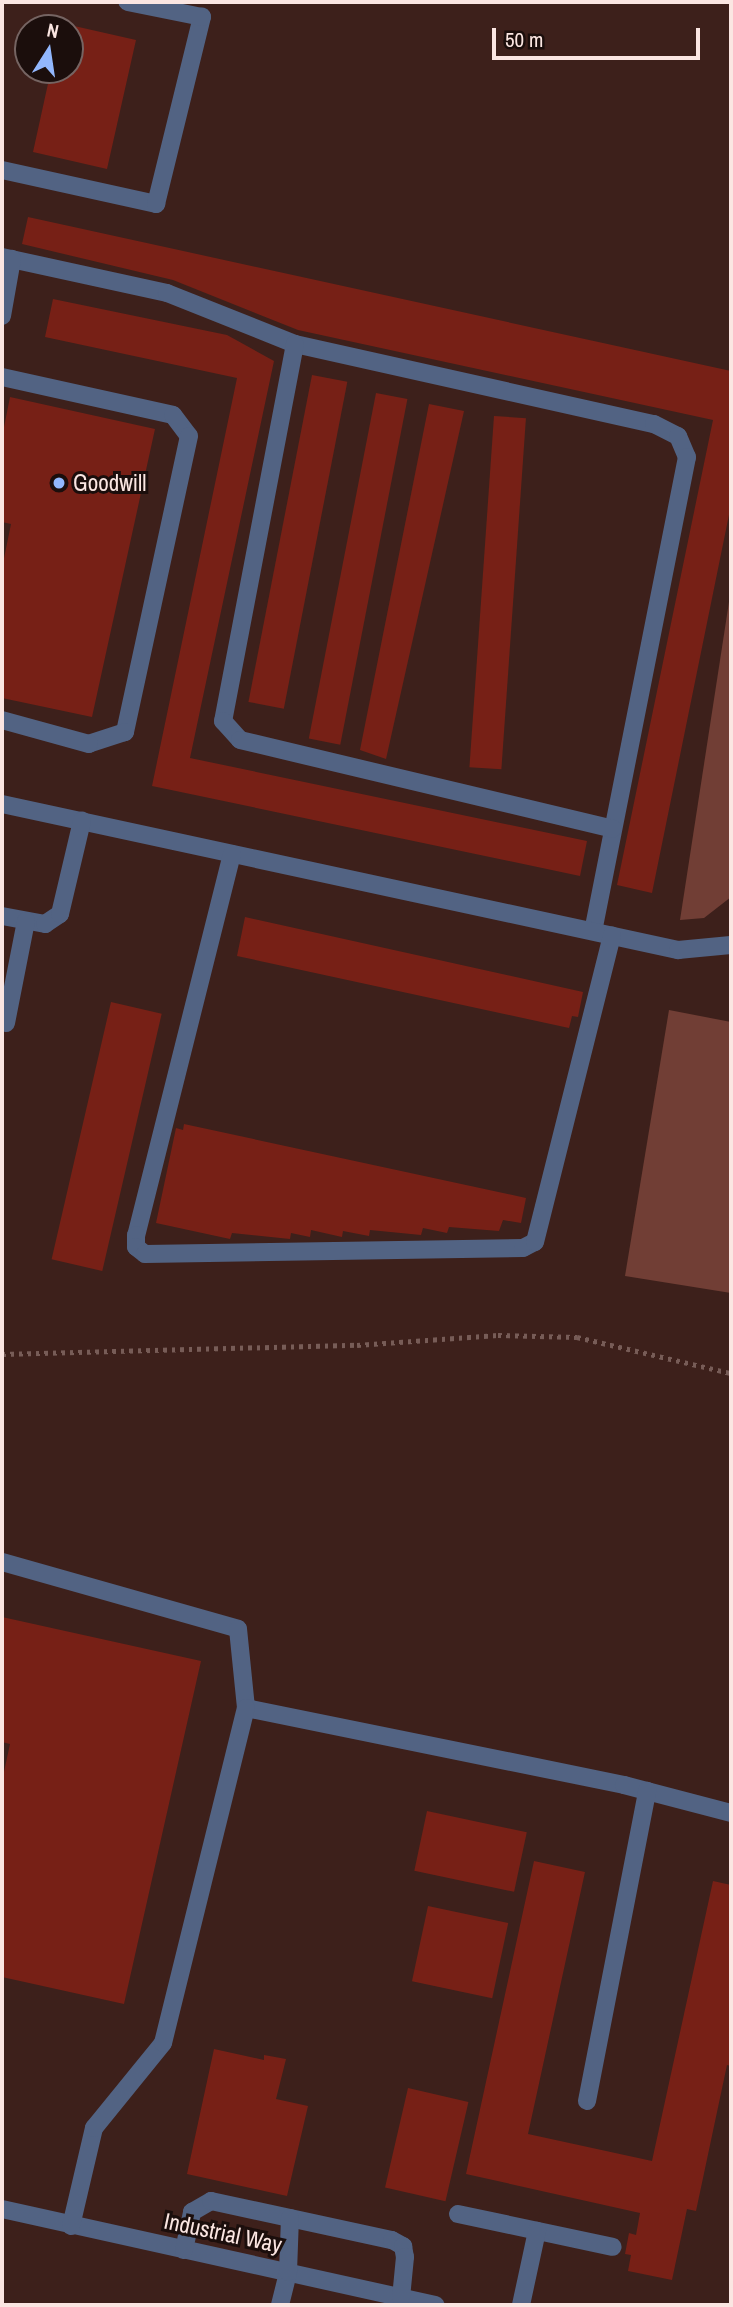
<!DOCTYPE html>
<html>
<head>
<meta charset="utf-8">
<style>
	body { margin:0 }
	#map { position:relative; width:733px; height:2307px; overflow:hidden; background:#3d201b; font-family:"Archivo Narrow",sans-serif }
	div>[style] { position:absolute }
	.green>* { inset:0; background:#713e35 }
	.building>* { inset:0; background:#772016; transform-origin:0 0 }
	.path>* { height:4.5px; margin-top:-2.25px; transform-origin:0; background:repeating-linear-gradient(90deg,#775c57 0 3.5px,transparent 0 8.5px) }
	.minor>* { height:18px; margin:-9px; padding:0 9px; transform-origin:9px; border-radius:9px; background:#526383 }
	.dots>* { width:19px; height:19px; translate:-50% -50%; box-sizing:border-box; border:4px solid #1b0e0c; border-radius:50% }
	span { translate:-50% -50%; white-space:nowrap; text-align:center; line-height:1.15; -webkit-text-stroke:6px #1b0e0c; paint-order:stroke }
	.poi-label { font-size:23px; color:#fbe6e2 }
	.left { translate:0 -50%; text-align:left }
	.street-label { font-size:23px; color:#fbe6e2 }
	.frame { position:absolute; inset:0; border:4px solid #fbe6e2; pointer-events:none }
	.north { position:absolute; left:14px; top:14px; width:70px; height:70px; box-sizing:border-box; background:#1b0e0c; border:2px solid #756462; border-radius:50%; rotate:12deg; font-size:19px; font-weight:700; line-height:28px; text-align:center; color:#fbe6e2 }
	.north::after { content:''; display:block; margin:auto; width:24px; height:32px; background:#92b7fd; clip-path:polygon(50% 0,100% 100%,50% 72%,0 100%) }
	.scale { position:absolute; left:492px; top:28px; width:208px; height:32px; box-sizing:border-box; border:4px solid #fbe6e2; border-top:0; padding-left:9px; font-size:21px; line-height:24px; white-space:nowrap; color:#fbe6e2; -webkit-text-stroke:5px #1b0e0c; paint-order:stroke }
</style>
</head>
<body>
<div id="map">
	<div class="green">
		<i style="clip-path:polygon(731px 589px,731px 897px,704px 918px,680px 920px)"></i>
		<i style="clip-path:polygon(669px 1010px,731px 1022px,731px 1293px,625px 1276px)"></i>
	</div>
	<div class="building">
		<i style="clip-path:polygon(61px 23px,136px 40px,107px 169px,33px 152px,51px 70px,70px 70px,70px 28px,60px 28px)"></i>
		<i style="clip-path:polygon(28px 217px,731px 371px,731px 505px,652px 893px,617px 885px,713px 420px,298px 330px,173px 280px,22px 244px)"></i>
		<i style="clip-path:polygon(53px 299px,227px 335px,274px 361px,190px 758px,587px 841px,580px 876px,152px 786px,237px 378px,45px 337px)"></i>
		<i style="left:312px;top:375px;width:36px;height:333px;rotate:11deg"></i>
		<i style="left:376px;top:393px;width:32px;height:352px;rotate:11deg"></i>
		<i style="clip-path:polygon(10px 397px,155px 429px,92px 717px,2px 698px,2px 568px,11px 524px,2px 522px,2px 437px)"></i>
		<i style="clip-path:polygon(429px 404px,464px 411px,386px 759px,360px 750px)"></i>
		<i style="left:494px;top:416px;width:32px;height:352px;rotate:4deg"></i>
		<i style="clip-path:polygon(245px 917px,583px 992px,578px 1017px,572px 1016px,569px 1028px,237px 956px)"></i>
		<i style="left:111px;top:1002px;width:52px;height:264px;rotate:13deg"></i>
		<i style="clip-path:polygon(184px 1124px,526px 1198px,521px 1223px,503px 1220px,499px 1231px,449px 1227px,447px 1233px,423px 1228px,421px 1235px,370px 1230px,369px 1236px,343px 1231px,342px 1237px,311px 1230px,310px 1237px,291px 1233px,290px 1239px,232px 1233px,230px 1239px,156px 1223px,176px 1128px,183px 1130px)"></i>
		<i style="clip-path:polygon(2px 1617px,201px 1661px,124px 2004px,2px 1977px,2px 1781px,10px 1744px,2px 1742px)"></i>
		<i style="left:427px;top:1811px;width:102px;height:61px;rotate:12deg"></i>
		<i style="clip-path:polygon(534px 1861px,585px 1872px,528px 2134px,652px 2161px,713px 1881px,731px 1885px,731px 2066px,727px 2065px,696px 2211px,687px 2209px,672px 2280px,628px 2271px,631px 2255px,625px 2254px,629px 2233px,636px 2235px,640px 2213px,466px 2174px)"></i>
		<i style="left:428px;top:1906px;width:82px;height:77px;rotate:12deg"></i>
		<i style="clip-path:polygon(214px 2049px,264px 2060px,264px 2055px,286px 2059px,276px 2099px,308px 2106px,287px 2196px,187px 2174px)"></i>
		<i style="left:408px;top:2088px;width:62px;height:102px;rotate:13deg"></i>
	</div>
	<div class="path">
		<i style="left:2px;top:1354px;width:355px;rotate:-1.5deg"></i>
		<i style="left:357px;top:1345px;width:141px;rotate:-4.1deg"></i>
		<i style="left:498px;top:1335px;width:79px;rotate:1.5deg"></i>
		<i style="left:577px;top:1337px;width:158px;rotate:13.2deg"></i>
	</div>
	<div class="minor">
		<i style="left:2px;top:170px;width:158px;rotate:12.4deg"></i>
		<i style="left:156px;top:204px;width:193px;rotate:-76.2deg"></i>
		<i style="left:202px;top:17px;width:76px;rotate:-168.5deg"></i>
		<i style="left:2px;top:257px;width:169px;rotate:12.3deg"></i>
		<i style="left:167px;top:293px;width:138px;rotate:21.7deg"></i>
		<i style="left:295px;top:344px;width:368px;rotate:12.6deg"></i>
		<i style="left:654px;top:424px;width:27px;rotate:27deg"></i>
		<i style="left:678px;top:436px;width:23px;rotate:67deg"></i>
		<i style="left:687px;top:457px;width:483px;rotate:101.2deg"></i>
		<i style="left:2px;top:316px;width:58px;rotate:-80deg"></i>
		<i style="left:295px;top:344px;width:384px;rotate:100.8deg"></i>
		<i style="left:223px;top:721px;width:25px;rotate:48deg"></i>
		<i style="left:240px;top:740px;width:383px;rotate:13.4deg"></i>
		<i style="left:2px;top:377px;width:175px;rotate:12.5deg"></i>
		<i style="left:173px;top:415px;width:26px;rotate:53deg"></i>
		<i style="left:189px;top:436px;width:303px;rotate:102.2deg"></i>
		<i style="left:125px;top:732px;width:38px;rotate:162deg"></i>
		<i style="left:89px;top:744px;width:90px;rotate:-164.6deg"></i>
		<i style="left:2px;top:804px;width:692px;rotate:12.19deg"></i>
		<i style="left:678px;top:950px;width:53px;rotate:-5.4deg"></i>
		<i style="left:232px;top:854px;width:393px;rotate:104.1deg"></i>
		<i style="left:136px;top:1235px;width:12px;rotate:90deg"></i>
		<i style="left:136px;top:1247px;width:11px;rotate:38deg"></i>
		<i style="left:145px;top:1254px;width:378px;rotate:-0.9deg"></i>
		<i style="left:523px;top:1248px;width:13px;rotate:-27deg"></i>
		<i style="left:535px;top:1242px;width:316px;rotate:-75.9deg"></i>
		<i style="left:2px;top:916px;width:44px;rotate:10.5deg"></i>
		<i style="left:45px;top:924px;width:18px;rotate:-34deg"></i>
		<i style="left:60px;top:914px;width:96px;rotate:-76.7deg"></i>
		<i style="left:6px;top:1023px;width:104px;rotate:-78.9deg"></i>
		<i style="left:2px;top:1562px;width:245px;rotate:15.8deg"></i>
		<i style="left:238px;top:1629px;width:79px;rotate:84.2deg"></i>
		<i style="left:246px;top:1708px;width:386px;rotate:11.5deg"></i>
		<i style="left:624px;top:1785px;width:111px;rotate:14.7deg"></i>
		<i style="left:587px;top:2101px;width:316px;rotate:-79deg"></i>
		<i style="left:2px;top:2209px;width:444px;rotate:12.5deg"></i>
		<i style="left:458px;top:2214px;width:158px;rotate:12deg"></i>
		<i style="left:71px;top:2226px;width:101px;rotate:-76.8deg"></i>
		<i style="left:94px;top:2128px;width:109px;rotate:-50.9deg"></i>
		<i style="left:163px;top:2043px;width:345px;rotate:-76.1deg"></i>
		<i style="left:184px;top:2250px;width:39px;rotate:-78deg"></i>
		<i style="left:192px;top:2212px;width:22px;rotate:-30deg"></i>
		<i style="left:211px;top:2201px;width:185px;rotate:12.2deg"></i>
		<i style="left:392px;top:2240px;width:13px;rotate:29deg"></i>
		<i style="left:403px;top:2246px;width:11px;rotate:80deg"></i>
		<i style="left:405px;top:2257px;width:41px;rotate:95.6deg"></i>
		<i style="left:280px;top:2305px;width:34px;rotate:-76deg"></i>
		<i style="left:288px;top:2272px;width:54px;rotate:-87.9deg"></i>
		<i style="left:521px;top:2305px;width:76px;rotate:-77.8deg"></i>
	</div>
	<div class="dots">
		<i style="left:59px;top:483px;background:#92b7fd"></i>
	</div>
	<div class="poi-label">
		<span class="left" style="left:73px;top:483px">Goodwill</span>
	</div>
	<div class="street-label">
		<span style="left:223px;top:2233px;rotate:12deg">Industrial Way</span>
	</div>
	<div class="frame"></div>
	<div class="north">N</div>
	<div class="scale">50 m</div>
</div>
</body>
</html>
